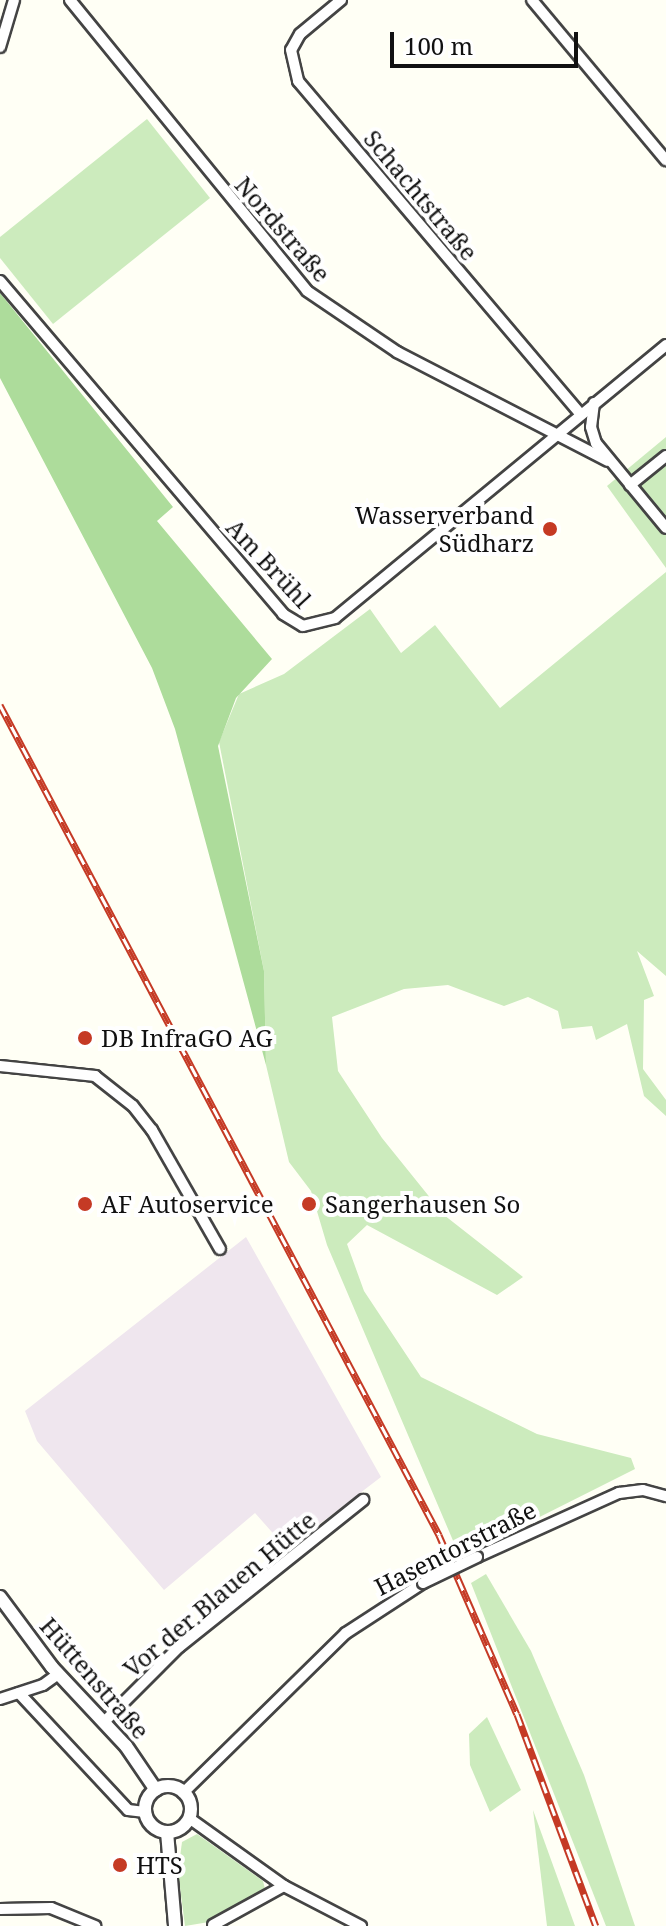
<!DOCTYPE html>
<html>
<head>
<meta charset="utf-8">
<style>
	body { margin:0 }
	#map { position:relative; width:666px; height:1926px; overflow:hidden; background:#fffff5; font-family:"Noto Serif",serif }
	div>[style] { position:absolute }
	.industrial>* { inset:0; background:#efe6ee }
	.green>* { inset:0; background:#ccebbd }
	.forest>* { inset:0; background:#addc9b }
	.roads { filter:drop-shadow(2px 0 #444) drop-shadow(-2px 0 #444) drop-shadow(0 2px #444) drop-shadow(0 -2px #444) }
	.minor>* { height:10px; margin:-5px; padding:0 5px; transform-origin:5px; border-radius:5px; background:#fff }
	.tertiary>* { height:12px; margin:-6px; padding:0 6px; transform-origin:6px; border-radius:6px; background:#fff }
	.tertiary>.ring { margin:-6px; padding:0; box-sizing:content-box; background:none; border:12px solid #fff; border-radius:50% }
	.rail>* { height:7px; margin-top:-3.5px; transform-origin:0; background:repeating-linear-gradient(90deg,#fff 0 12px,#c53a25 0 24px); box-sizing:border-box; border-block:2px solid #c53a25 }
	.bridges { filter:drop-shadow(2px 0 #444) drop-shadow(-2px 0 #444) drop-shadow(0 2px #444) drop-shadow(0 -2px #444) }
	.minor-bridge>* { height:10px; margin:-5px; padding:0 5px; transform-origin:5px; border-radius:5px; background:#fff }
	.dots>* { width:22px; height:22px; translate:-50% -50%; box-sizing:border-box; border:4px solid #fff; border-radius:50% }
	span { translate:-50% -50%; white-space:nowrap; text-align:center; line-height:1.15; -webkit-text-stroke:8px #fff; paint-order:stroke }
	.street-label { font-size:24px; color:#111 }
	.poi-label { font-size:24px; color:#111 }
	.right { translate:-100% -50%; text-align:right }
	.left { translate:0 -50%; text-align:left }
	.scale { position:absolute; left:390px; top:32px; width:188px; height:36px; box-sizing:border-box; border:4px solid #111; border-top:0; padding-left:10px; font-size:24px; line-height:28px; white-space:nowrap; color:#111; -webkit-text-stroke:6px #fff; paint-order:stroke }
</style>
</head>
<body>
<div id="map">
	<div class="industrial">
		<i style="clip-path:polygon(246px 1237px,381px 1477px,287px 1549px,255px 1513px,164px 1590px,37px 1441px,25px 1411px)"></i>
	</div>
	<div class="green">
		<i style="clip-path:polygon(147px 119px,210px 198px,53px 324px,0 258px,0 237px)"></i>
		<i style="clip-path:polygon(666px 437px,666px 568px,607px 486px)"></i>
		<i style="clip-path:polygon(666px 572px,666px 976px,637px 951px,654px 996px,644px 1000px,643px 1069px,666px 1100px,666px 1116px,644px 1096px,627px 1024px,596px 1040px,592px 1026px,562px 1029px,558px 1011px,528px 997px,504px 1006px,448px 985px,404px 989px,332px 1017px,338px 1071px,382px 1138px,444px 1215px,523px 1277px,497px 1295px,367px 1225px,347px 1244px,364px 1291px,421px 1377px,537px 1434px,631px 1458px,635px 1469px,460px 1557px,327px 1245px,311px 1191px,289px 1162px,266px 1065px,264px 971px,219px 742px,239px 694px,284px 674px,370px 609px,401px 653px,435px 625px,500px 708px)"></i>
		<i style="clip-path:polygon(486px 1574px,531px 1651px,584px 1775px,635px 1926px,606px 1926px,471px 1583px)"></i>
		<i style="clip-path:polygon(487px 1717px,521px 1790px,490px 1812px,470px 1765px,469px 1734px)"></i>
		<i style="clip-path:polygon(533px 1810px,575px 1926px,547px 1926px)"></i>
		<i style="clip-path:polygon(197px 1834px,263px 1881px,266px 1893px,209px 1922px,185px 1926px,178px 1872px,182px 1842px)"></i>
	</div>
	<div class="forest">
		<i style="clip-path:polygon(0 293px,173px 507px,157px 521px,272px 659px,236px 698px,218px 746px,264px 971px,266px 1065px,175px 729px,152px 668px,0 378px)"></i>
	</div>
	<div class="roads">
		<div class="minor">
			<i style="left:70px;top:0;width:375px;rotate:50.8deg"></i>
			<i style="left:307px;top:291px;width:109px;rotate:34.1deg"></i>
			<i style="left:397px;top:352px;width:237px;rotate:27.3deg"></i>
			<i style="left:341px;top:0;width:53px;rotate:140.3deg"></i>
			<i style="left:300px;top:34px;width:18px;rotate:119deg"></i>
			<i style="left:291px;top:50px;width:32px;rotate:77deg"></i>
			<i style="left:298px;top:81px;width:436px;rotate:49.7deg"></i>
			<i style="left:532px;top:0;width:209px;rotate:50.1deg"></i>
			<i style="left:0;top:47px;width:49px;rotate:-73.4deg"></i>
			<i style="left:0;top:281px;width:437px;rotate:49.6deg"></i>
			<i style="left:283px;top:614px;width:23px;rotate:31deg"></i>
			<i style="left:303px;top:626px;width:33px;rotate:-14deg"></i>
			<i style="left:335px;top:618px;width:429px;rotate:-39.5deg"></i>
			<i style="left:594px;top:403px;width:24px;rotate:97deg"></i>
			<i style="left:591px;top:427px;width:17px;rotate:73deg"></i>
			<i style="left:596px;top:443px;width:110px;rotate:50.5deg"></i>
			<i style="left:630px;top:485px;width:46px;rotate:-38.9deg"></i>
			<i style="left:0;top:1066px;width:96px;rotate:6deg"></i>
			<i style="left:95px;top:1076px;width:48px;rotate:38.3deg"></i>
			<i style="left:133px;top:1106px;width:31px;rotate:52deg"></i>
			<i style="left:152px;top:1130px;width:137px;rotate:60.3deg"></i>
			<i style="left:477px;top:1557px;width:156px;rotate:-24.3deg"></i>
			<i style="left:619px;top:1493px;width:24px;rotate:-7deg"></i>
			<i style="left:643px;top:1490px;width:24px;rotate:15deg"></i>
			<i style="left:19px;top:1693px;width:160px;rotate:47deg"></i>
			<i style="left:128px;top:1810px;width:17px;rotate:7deg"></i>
			<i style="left:0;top:1699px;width:45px;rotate:-18deg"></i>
			<i style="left:43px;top:1685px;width:19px;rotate:-36deg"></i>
			<i style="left:104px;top:1722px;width:106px;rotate:-45deg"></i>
			<i style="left:179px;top:1647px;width:236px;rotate:-38.6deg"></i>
			<i style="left:183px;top:1793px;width:228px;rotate:-44.5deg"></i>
			<i style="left:346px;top:1633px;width:92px;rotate:-33deg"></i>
			<i style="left:189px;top:1818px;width:117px;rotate:35.6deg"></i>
			<i style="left:284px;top:1886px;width:87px;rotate:27.5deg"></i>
			<i style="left:0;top:1909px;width:51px;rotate:-1.1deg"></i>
			<i style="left:51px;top:1908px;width:48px;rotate:22.2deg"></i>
			<i style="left:213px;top:1925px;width:81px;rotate:-28.8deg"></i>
		</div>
		<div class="tertiary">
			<i style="left:0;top:1597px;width:87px;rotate:53.4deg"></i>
			<i style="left:52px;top:1667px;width:108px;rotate:46.9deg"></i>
			<i style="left:126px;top:1746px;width:53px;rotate:55.7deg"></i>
			<i class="ring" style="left:145px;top:1786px;width:34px;height:34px"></i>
			<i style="left:167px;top:1832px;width:94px;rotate:85.1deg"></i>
		</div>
	</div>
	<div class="rail">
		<i style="left:0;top:705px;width:939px;rotate:62.12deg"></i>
		<i style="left:439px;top:1535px;width:195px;rotate:66.5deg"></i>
		<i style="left:517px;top:1714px;width:226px;rotate:69.6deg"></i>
	</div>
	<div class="bridges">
		<div class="minor-bridge">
			<i style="left:423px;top:1583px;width:60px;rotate:-25.7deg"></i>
		</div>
	</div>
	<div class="dots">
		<i style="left:550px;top:529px;background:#c53a25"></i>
		<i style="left:85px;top:1038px;background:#c53a25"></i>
		<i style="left:85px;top:1204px;background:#c53a25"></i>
		<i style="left:309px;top:1204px;background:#c53a25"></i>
		<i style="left:120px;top:1865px;background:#c53a25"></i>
	</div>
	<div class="street-label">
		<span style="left:421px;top:195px;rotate:50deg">Schachtstraße</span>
		<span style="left:283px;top:229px;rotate:49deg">Nordstraße</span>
		<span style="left:269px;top:563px;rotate:47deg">Am Brühl</span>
		<span style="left:455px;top:1548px;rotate:-27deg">Hasentorstraße</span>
		<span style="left:219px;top:1594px;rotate:-40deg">Vor der Blauen Hütte</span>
		<span style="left:95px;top:1678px;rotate:49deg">Hüttenstraße</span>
	</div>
	<div class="poi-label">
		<span class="right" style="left:534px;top:529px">Wasserverband<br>Südharz</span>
		<span class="left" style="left:101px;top:1038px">DB InfraGO AG</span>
		<span class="left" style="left:101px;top:1204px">AF Autoservice</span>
		<span class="left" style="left:325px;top:1204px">Sangerhausen So</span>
		<span class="left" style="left:136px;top:1865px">HTS</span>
	</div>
	<div class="scale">100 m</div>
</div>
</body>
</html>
